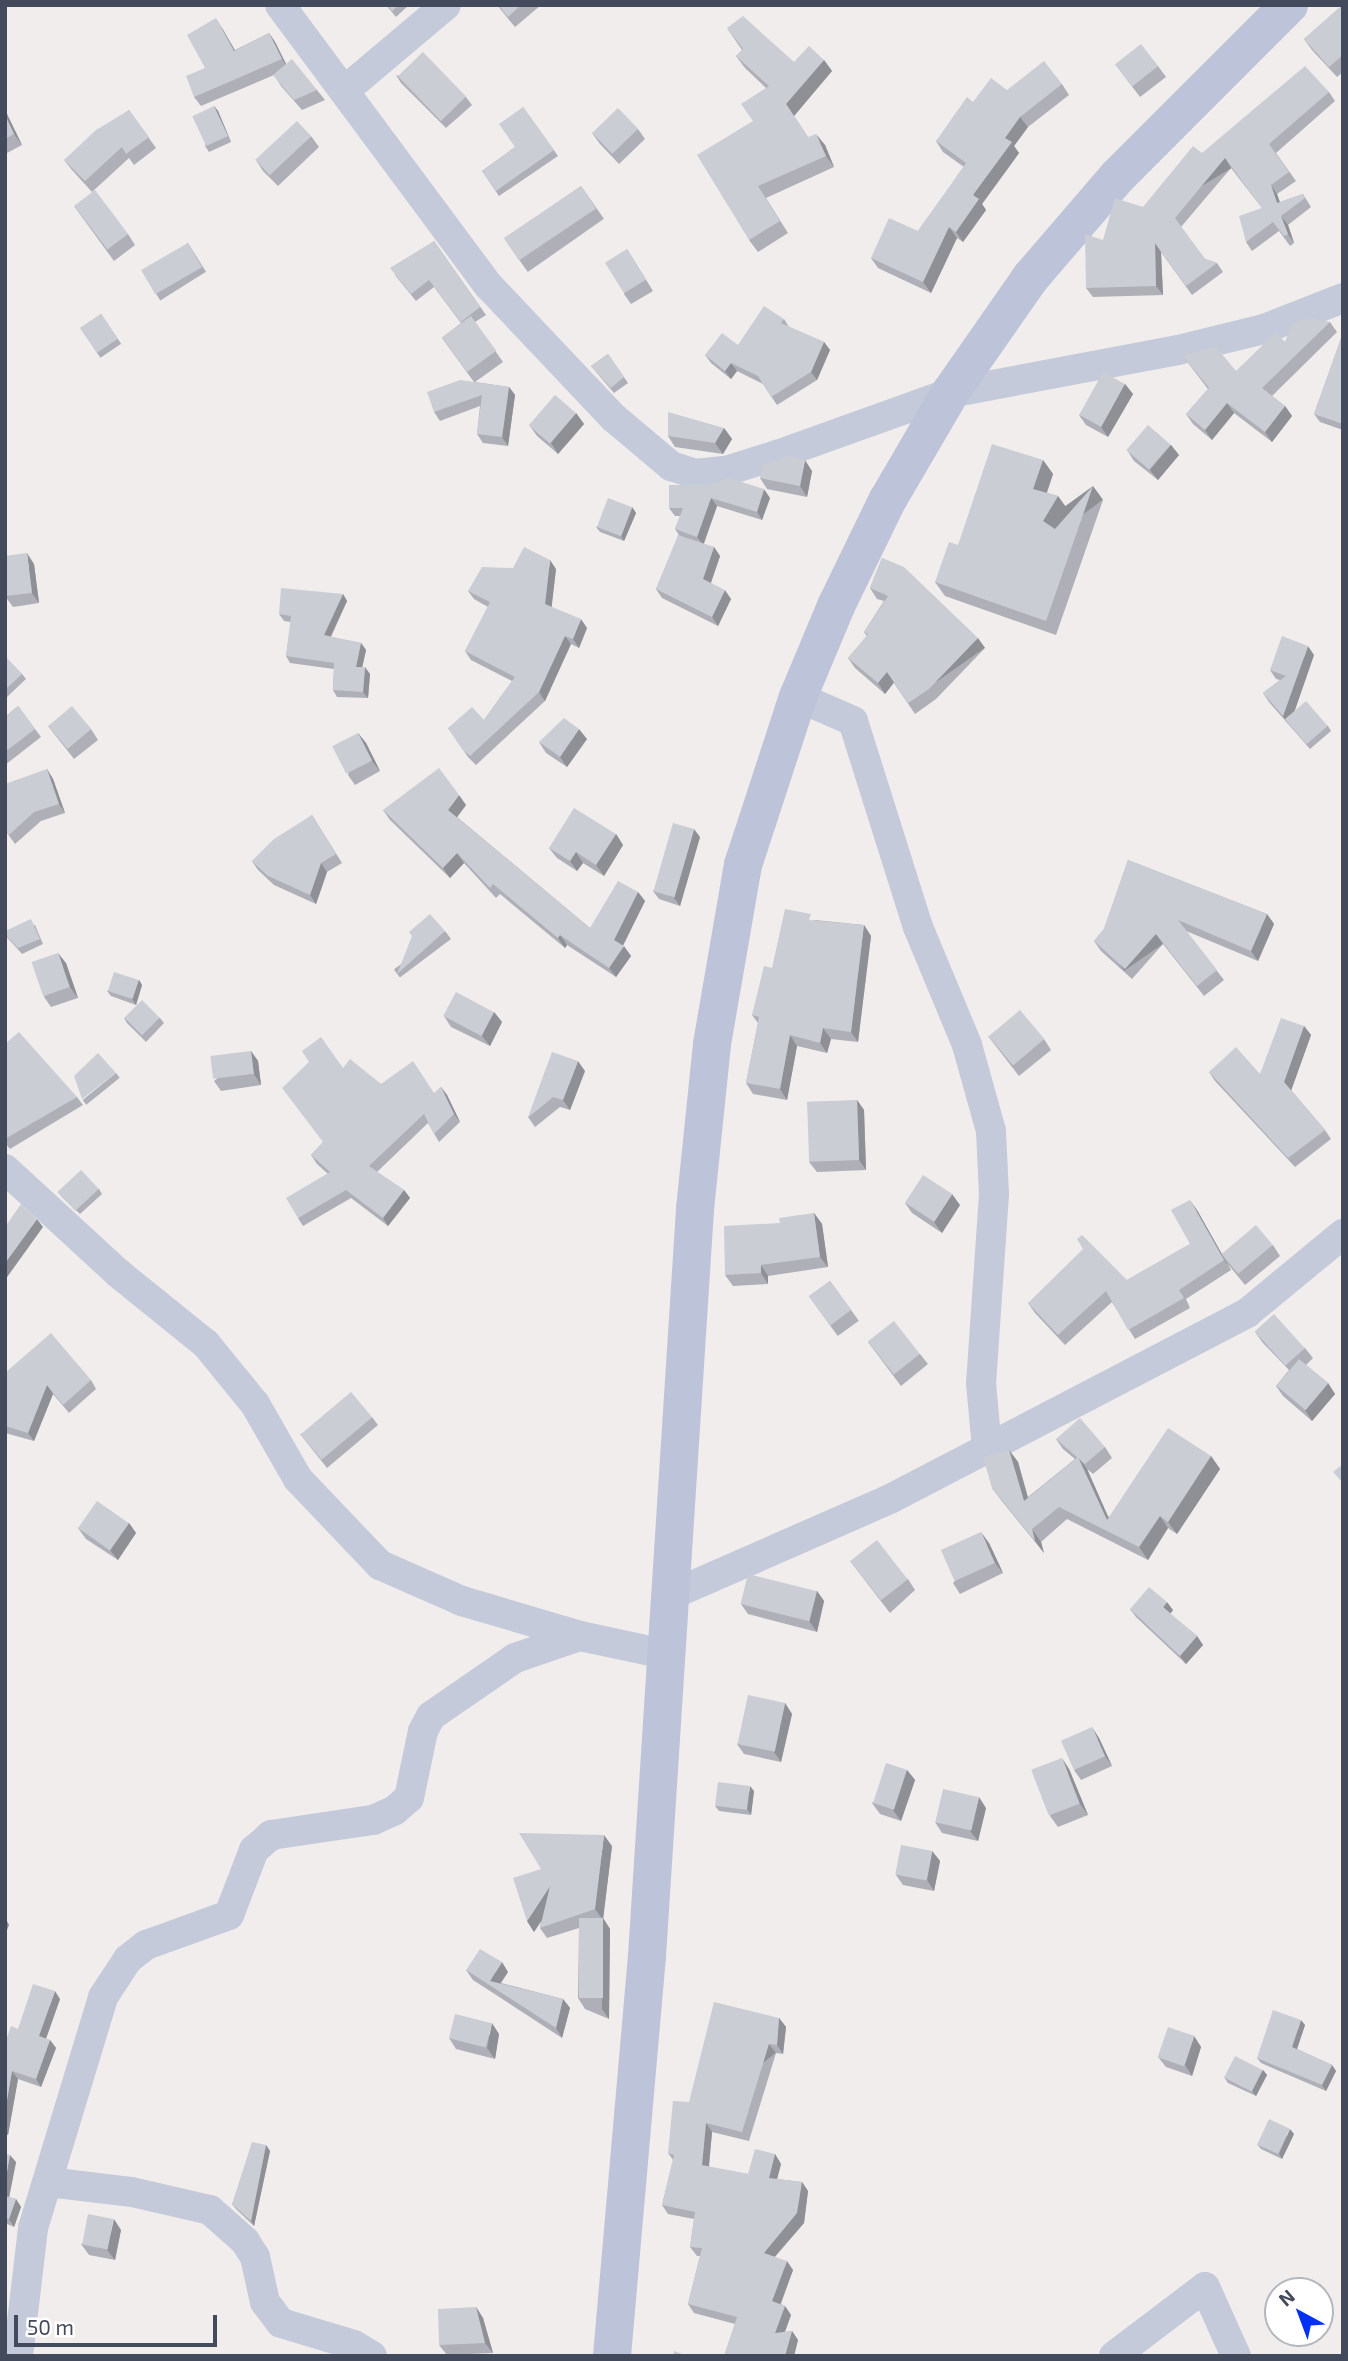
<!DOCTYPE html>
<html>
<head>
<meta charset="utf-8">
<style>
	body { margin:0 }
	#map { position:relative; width:1348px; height:2361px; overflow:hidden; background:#f0edec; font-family:"Exo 2",sans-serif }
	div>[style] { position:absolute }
	.street>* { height:30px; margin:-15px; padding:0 15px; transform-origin:15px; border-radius:15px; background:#c4cad9 }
	.secondary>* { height:38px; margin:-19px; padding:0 19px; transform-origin:19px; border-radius:19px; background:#bdc3d9 }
	.wall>* { inset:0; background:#afb0b7; transform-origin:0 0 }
	.shaded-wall>* { inset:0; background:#8e9095; transform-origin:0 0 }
	.building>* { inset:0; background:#cbcdd5; transform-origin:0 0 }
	span { translate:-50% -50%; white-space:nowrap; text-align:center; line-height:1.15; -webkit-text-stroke:7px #fff; paint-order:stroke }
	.frame { position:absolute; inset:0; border:7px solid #434a5c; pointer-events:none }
	.north { position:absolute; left:1264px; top:2277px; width:70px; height:70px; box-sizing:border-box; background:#fff; border:2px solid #b4b7be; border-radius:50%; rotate:319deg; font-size:19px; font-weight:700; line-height:28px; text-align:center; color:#434a5c }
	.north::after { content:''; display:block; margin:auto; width:24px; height:32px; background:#0331f3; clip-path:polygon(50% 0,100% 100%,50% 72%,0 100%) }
	.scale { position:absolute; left:14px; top:2315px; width:203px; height:32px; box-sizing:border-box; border:4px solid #434a5c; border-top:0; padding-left:9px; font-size:21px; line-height:24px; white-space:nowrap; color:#434a5c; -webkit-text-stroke:5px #fff; paint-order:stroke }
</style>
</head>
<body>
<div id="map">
	<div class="street">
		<i style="left:280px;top:5px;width:350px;rotate:53.4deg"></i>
		<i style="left:489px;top:286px;width:182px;rotate:46.6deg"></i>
		<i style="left:614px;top:418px;width:75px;rotate:40.1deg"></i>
		<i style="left:671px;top:466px;width:25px;rotate:18deg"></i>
		<i style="left:695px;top:474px;width:31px;rotate:-6deg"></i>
		<i style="left:726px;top:471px;width:53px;rotate:-17.4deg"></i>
		<i style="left:777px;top:455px;width:184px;rotate:-19.7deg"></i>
		<i style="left:950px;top:393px;width:232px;rotate:-10.7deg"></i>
		<i style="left:1178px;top:350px;width:89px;rotate:-13.7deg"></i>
		<i style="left:1264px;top:329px;width:85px;rotate:-21.4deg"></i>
		<i style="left:344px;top:91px;width:133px;rotate:-40.1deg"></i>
		<i style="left:798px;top:697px;width:60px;rotate:23.6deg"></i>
		<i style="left:853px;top:721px;width:216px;rotate:72.5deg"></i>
		<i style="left:918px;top:927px;width:128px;rotate:67.4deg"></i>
		<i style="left:967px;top:1045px;width:89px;rotate:74.4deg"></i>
		<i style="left:991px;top:1131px;width:63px;rotate:87.3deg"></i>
		<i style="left:994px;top:1194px;width:189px;rotate:93.9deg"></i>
		<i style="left:981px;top:1383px;width:66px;rotate:84.8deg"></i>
		<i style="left:5px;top:1169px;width:154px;rotate:42.6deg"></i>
		<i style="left:118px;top:1273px;width:113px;rotate:38.9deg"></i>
		<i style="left:206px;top:1344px;width:77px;rotate:50.8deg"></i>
		<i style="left:255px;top:1404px;width:86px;rotate:60.2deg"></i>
		<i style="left:298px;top:1479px;width:119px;rotate:46.4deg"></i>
		<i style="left:380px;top:1565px;width:90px;rotate:23.7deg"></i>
		<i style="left:462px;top:1601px;width:123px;rotate:16.5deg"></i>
		<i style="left:580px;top:1636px;width:87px;rotate:12deg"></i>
		<i style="left:669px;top:1596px;width:241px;rotate:-23.7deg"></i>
		<i style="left:890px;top:1499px;width:403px;rotate:-27.5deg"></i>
		<i style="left:1247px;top:1313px;width:124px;rotate:-39.5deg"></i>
		<i style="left:48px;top:2182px;width:85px;rotate:6.8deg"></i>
		<i style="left:132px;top:2192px;width:80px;rotate:13deg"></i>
		<i style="left:210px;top:2210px;width:47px;rotate:41.5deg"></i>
		<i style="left:245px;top:2241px;width:19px;rotate:58deg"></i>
		<i style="left:255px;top:2257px;width:46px;rotate:77.5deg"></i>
		<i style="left:265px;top:2302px;width:26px;rotate:53deg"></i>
		<i style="left:281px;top:2323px;width:76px;rotate:16.8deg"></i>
		<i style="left:354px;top:2345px;width:21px;rotate:31deg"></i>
		<i style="left:18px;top:2356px;width:129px;rotate:-83.3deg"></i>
		<i style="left:33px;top:2228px;width:241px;rotate:-73.1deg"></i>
		<i style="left:103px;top:1997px;width:45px;rotate:-56.7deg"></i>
		<i style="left:128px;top:1959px;width:23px;rotate:-38deg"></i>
		<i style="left:146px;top:1945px;width:88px;rotate:-19.9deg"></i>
		<i style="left:229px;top:1915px;width:70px;rotate:-69deg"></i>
		<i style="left:254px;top:1850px;width:23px;rotate:-41deg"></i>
		<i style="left:271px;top:1835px;width:103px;rotate:-8.4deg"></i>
		<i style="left:373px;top:1820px;width:24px;rotate:-24deg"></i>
		<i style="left:395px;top:1810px;width:18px;rotate:-41deg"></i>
		<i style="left:409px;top:1798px;width:68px;rotate:-78.2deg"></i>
		<i style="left:423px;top:1731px;width:17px;rotate:-62deg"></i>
		<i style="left:431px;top:1716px;width:102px;rotate:-34.6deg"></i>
		<i style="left:515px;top:1658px;width:69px;rotate:-18.7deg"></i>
		<i style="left:1114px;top:2356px;width:114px;rotate:-37.2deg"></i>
		<i style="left:1205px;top:2287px;width:76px;rotate:65.8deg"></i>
	</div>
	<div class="secondary">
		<i style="left:612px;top:2356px;width:402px;rotate:-85deg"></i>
		<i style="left:647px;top:1956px;width:749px;rotate:-86.32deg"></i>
		<i style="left:695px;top:1209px;width:166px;rotate:-84.1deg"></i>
		<i style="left:712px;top:1044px;width:182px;rotate:-80.2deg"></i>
		<i style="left:743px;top:865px;width:177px;rotate:-71.9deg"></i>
		<i style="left:798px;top:697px;width:99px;rotate:-67.3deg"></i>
		<i style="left:836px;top:606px;width:117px;rotate:-64.1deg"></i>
		<i style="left:887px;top:501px;width:125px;rotate:-59.7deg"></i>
		<i style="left:950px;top:393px;width:141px;rotate:-55.1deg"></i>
		<i style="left:1031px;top:277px;width:133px;rotate:-49.3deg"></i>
		<i style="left:1118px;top:176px;width:242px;rotate:-45deg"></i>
	</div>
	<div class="wall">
		<i style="clip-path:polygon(386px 5px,409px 5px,396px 17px)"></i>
		<i style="clip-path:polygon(497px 5px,541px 5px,515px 27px)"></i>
		<i style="clip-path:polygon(1343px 5px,1343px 72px,1337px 77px,1312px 50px,1304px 39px)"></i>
		<i style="clip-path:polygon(222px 28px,235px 50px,269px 33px,275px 42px,286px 64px,317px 90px,325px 100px,302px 110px,281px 86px,274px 75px,201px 106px,194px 97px)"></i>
		<i style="clip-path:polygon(727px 28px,794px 62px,824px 60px,832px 71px,794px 116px,808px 137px,825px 145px,834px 167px,766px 198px,788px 233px,758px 252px,749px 240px,753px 121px,766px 88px,745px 68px,736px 56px,742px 50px)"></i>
		<i style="clip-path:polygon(1115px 64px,1158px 66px,1166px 77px,1140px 97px)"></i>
		<i style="clip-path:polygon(396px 75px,466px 97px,472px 105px,446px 128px,401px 83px)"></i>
		<i style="clip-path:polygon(1062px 84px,1069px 95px,1028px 127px,1014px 146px,1019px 153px,982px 204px,986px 210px,963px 242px,957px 238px,931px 293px,878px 268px,871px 258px,918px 231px,964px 167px,943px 152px,936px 141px,973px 102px,1007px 90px)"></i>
		<i style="clip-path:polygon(1329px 92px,1335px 101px,1276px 153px,1296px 181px,1277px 194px,1280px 202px,1303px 194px,1311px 207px,1288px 225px,1294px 243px,1290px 246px,1279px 231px,1252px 251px,1246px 242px,1262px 208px,1231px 168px,1181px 227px,1205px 259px,1217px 263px,1223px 272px,1192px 295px,1161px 252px,1163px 295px,1093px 297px,1086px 288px,1103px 240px,1143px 207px,1202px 153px)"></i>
		<i style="clip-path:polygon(214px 106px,218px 111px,231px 142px,209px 152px,205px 146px)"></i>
		<i style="clip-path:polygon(523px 107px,558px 156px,499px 196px,482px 171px,515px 147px)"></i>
		<i style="clip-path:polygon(5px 110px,22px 145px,5px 154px)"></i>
		<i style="clip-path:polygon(129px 110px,156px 148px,134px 165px,129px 158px,92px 192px,72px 170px,64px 160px)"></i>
		<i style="clip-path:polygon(638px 129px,645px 139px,619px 164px,600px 144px,592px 133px)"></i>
		<i style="clip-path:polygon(311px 136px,319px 147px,278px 186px,263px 171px,256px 160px)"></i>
		<i style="left:581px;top:186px;width:40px;height:93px;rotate:55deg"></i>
		<i style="clip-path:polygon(74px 206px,128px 234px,135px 245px,114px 261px)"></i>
		<i style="clip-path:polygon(434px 241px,486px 315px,475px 322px,503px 362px,475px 382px,509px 387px,515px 395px,508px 446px,483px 443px,477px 434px,480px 406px,440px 421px,434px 412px,474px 382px,442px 338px,461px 323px,434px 287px,416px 301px,395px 275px)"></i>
		<i style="left:188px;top:243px;width:34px;height:54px;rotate:58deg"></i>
		<i style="clip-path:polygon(627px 249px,653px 291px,631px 304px,624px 294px)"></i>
		<i style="left:101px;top:314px;width:36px;height:25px;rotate:56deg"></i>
		<i style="clip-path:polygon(784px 319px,789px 327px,824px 342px,830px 350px,817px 380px,777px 405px,763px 384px,737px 371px,731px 379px,711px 363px,705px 355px,738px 345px)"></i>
		<i style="clip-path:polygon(1330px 322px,1337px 332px,1272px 396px,1285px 406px,1292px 416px,1272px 442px,1234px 413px,1212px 440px,1193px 424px,1186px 414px,1208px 389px,1182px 355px,1236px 371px,1285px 342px)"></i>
		<i style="clip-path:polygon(1343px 333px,1343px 430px,1320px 422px,1314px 414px)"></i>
		<i style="clip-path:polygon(608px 354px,628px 383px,614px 393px,591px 366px)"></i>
		<i style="clip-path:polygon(1125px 384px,1133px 394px,1108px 437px,1086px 425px,1079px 415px)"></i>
		<i style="clip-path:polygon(576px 413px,584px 424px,558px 454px,537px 436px,530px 426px)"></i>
		<i style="clip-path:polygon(724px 428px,732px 439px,723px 454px,675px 447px,668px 436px)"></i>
		<i style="clip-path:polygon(1171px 445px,1179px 455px,1158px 480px,1134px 461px,1127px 450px)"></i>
		<i style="clip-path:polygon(1043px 460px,1053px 474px,1047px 493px,1058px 496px,1068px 510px,1061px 522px,1103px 500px,1056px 635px,945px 596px,935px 582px,958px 545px)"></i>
		<i style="clip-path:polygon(812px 471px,807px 497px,767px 489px,760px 478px)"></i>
		<i style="clip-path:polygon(669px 485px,770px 498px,762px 520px,717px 506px,704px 544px,714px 547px,720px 556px,711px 583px,731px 599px,718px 626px,662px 598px,656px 589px,679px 535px,675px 529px,680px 516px,675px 516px,669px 508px)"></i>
		<i style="clip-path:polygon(632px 507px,636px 513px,624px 541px,600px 532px,596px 527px)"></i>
		<i style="clip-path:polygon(882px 558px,985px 648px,936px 699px,915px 714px,894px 683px,885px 694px,855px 668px,848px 658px,867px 636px,864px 632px,884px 601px,877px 599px,870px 588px)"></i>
		<i style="clip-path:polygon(34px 564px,39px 603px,13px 607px,5px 596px)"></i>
		<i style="clip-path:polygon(556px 569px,551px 607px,587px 628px,579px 648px,571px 644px,545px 701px,476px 765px,468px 757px,448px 728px,484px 720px,512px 681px,471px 660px,465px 651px,488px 607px,474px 599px,468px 591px)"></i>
		<i style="clip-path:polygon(343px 594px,347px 601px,331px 637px,361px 643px,366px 650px,362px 667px,370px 674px,368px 698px,337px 697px,333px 690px,334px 669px,290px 663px,286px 656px,291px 622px,284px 621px,279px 614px)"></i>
		<i style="clip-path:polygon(1314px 655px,1294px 713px,1328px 726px,1331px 731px,1310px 749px,1269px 702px,1263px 693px,1280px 680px,1276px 679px,1270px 670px)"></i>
		<i style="clip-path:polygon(5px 657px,22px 674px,26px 679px,6px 698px,5px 697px)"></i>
		<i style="clip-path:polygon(18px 706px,41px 737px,5px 765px,5px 717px)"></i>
		<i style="clip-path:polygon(48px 726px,91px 729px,98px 740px,74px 759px)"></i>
		<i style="clip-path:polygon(358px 733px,366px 743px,380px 771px,355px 785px,348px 775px)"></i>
		<i style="clip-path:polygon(587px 739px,567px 767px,546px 753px,539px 742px)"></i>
		<i style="clip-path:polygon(47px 769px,53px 779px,65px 813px,41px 821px,15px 844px,5px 830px)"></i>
		<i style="clip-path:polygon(466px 805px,457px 817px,590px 928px,638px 892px,645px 901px,623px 946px,631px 956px,616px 977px,567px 945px,565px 948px,500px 894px,496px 898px,464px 863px,450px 878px,390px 820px,383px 810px)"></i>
		<i style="clip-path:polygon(312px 815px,342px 863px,327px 872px,316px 904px,274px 885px,258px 870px,252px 861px)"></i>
		<i style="clip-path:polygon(616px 834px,623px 845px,604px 876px,583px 863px,577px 871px,557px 858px,549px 848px)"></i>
		<i style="clip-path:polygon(700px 837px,680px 906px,659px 899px,653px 891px)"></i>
		<i style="clip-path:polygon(1128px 860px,1267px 914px,1274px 924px,1258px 961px,1186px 931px,1224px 980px,1204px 996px,1163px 944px,1132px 979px,1101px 951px,1094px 941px,1104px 929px)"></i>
		<i style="clip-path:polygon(815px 920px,864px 925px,871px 936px,858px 1042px,831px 1039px,827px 1053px,797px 1046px,787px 1100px,753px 1094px,746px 1083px,758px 1023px,752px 1015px,772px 968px)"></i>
		<i style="clip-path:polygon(35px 925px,43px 944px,22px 954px,5px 935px)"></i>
		<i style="left:445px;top:931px;width:10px;height:64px;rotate:53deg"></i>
		<i style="clip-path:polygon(66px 963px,78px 998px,51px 1007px,44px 997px)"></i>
		<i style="clip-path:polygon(139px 980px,142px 985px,136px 1005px,111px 996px,107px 991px)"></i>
		<i style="clip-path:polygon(494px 1012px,502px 1022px,490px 1046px,451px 1027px,444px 1016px)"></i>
		<i style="clip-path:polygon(124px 1018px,160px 1018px,164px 1023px,146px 1042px,127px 1023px)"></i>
		<i style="clip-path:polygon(1304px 1026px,1311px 1035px,1291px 1090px,1325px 1130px,1331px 1139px,1295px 1167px,1215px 1081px,1209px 1072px,1260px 1074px)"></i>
		<i style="clip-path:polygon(988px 1036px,1044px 1039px,1051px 1050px,1019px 1076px)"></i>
		<i style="clip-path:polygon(5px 1044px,77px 1097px,83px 1105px,10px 1149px,5px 1143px)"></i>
		<i style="clip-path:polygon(251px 1051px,258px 1061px,261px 1085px,221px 1091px,214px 1081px)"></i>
		<i style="clip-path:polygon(343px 1068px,381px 1084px,435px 1093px,441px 1087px,447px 1095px,460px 1122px,439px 1142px,428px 1123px,377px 1172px,404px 1190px,410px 1198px,388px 1226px,351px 1198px,303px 1226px,298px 1218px,328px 1174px,317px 1164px,311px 1155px,323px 1142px)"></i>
		<i style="clip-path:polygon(585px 1071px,570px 1110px,560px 1107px,535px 1127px,528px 1117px)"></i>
		<i style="left:116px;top:1073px;width:6px;height:43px;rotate:51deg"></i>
		<i style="clip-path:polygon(857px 1100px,864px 1110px,866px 1170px,817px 1172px,809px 1162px)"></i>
		<i style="clip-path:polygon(99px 1189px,102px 1194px,80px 1214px,62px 1197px,58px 1192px)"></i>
		<i style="clip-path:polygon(905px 1203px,960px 1205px,942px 1233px,912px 1213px)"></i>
		<i style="clip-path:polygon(1197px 1210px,1222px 1254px,1273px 1245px,1280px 1256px,1245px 1285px,1227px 1263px,1231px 1270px,1186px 1299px,1190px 1308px,1135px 1339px,1112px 1302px,1065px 1345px,1035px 1313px,1028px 1303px,1127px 1280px,1190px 1244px)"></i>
		<i style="clip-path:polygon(814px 1213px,822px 1224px,828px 1267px,768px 1276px,768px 1284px,733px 1286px,725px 1275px,780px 1223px)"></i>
		<i style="left:830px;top:1281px;width:49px;height:26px;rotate:54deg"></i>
		<i style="clip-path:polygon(1255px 1332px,1305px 1348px,1313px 1358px,1306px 1365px,1328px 1383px,1335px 1394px,1312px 1421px,1283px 1396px,1276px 1386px,1289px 1370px,1263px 1343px)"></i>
		<i style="clip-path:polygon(868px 1342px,920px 1354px,928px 1364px,901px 1386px)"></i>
		<i style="clip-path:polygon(5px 1371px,6px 1372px,91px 1380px,96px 1389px,69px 1413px,53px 1394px,34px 1441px,5px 1433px)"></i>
		<i style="clip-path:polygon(372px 1417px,378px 1425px,327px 1468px,300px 1434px)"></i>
		<i style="clip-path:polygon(1056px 1439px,1105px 1447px,1112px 1458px,1093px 1474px,1087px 1469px,1108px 1517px,1211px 1456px,1220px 1469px,1177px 1534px,1168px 1528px,1148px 1560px,1067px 1519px,1041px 1542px,1044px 1553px,1001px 1500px,992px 1488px,1009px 1450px,1018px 1462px,1028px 1497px,1075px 1459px,1063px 1449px)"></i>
		<i style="clip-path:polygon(129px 1523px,136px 1533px,118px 1560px,86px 1539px,78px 1528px)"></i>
		<i style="clip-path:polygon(989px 1543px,1003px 1573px,960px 1594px,953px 1583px)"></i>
		<i style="clip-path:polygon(850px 1561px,908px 1579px,915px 1590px,890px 1613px)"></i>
		<i style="clip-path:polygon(817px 1591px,824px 1601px,817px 1632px,748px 1614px,741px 1604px)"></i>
		<i style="clip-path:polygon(1130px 1609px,1173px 1610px,1170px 1614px,1197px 1636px,1203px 1645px,1186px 1664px,1136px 1617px)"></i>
		<i style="clip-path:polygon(785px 1703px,792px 1714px,781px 1762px,744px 1754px,737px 1744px)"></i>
		<i style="clip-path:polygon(1099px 1738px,1112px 1766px,1081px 1780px,1074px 1770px)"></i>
		<i style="clip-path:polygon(1069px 1769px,1088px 1815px,1058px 1827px,1050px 1816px)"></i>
		<i style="clip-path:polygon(907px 1770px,915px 1780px,901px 1821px,880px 1814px,872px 1803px)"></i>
		<i style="clip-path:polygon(754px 1791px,751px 1815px,719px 1811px,715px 1806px)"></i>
		<i style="clip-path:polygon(986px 1808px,978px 1841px,942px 1833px,935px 1822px)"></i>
		<i style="clip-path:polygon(612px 1846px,603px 1918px,610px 1929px,609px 2019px,585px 2009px,578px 1998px,579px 1928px,547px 1938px,540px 1928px,541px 1921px,534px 1932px,527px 1921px)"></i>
		<i style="clip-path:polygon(932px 1851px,940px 1861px,934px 1891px,903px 1885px,896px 1875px)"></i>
		<i style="clip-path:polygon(466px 1970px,508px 1972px,501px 1983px,563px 1999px,570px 2008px,562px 2038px,473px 1980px)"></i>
		<i style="clip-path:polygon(60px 1999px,46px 2039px,50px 2040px,56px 2048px,41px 2087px,18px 2079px,8px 2135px,5px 2135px,5px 2043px,18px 2029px)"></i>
		<i style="clip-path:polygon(779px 2018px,786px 2027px,783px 2054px,776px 2053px,749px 2141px,712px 2132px,709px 2167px,748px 2174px,775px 2154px,781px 2164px,777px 2179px,802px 2182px,808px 2191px,804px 2223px,775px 2257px,793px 2270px,781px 2304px,785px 2306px,791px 2315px,785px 2332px,792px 2331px,798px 2340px,794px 2356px,724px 2356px,735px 2324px,694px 2313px,688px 2304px,700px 2256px,697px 2256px,690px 2247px,694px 2219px,668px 2214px,662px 2205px,673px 2160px,668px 2153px,689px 2102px)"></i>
		<i style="clip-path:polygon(1305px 2025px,1297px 2049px,1332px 2065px,1336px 2071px,1326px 2091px,1261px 2063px,1257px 2058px)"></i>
		<i style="clip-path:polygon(499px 2034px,495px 2059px,456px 2049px,449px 2038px)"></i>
		<i style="clip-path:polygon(1194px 2036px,1201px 2047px,1192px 2076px,1166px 2067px,1158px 2057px)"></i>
		<i style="clip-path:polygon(1263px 2070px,1267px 2075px,1256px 2096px,1228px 2083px,1224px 2077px)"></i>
		<i style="clip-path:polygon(1294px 2134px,1282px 2159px,1261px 2149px,1257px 2144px)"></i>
		<i style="clip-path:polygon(266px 2145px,270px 2151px,254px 2226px,236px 2209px,232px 2204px)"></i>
		<i style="clip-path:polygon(5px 2154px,16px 2162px,9px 2197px,16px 2199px,21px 2207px,14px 2227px,5px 2223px)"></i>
		<i style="clip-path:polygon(121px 2230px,115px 2260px,89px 2255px,81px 2244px)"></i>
		<i style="clip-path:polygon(476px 2307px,483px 2318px,493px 2353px,447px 2355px,439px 2345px)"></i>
	</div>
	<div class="shaded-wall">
		<i style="clip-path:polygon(216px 18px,222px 28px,240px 60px,234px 51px)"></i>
		<i style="clip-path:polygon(269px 33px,275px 42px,288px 68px,282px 59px)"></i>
		<i style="clip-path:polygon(824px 60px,832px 71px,794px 116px,786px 104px)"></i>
		<i style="clip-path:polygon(214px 106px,218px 111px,231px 142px,228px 136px)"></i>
		<i style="clip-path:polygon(5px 110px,22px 145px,14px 134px,5px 115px)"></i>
		<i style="clip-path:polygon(1020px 117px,1028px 127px,1014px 146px,1019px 153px,982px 204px,986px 210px,963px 242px,956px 232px,973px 195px,1005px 138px)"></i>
		<i style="clip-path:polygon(816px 134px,825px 145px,834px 167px,826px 156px)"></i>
		<i style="left:1225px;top:158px;width:12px;height:78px;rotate:59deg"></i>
		<i style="clip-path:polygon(1271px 185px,1277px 194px,1283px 212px,1277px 203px)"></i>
		<i style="clip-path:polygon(1281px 216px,1288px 225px,1294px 243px,1288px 234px)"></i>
		<i style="clip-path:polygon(949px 227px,957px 238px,931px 293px,923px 282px)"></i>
		<i style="clip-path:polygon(1155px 243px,1161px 252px,1163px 295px,1156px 286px)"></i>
		<i style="clip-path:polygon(824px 342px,830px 350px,817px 380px,811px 372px)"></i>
		<i style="clip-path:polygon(731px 363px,737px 371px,731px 379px,725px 371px)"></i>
		<i style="clip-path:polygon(1125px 384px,1133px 394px,1108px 437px,1101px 427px)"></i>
		<i style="clip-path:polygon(509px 387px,515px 395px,508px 446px,502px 437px)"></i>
		<i style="clip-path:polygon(1227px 403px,1234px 413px,1212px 440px,1205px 430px)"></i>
		<i style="clip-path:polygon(1285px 406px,1292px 416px,1272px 442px,1265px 432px)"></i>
		<i style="clip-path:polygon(576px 413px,584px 424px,558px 454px,551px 443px)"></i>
		<i style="clip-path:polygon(724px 428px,732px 439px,723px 454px,715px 443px)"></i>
		<i style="clip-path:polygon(1171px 445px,1179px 455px,1158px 480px,1150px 470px)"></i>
		<i style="clip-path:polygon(805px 460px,812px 471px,807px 497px,800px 486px)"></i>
		<i style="clip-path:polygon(1043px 460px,1053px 474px,1043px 503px,1033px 489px)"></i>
		<i style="left:1093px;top:486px;width:17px;height:143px;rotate:54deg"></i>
		<i style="clip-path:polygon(764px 489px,770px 498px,762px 520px,757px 512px)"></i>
		<i style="clip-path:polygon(1058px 496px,1068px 510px,1053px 535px,1043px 521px)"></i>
		<i style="clip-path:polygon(711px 498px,717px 506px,703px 545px,697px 537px)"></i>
		<i style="clip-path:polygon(632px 507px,636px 513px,624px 541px,621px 536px)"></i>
		<i style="clip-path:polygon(714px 547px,720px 556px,709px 588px,703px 579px)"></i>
		<i style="clip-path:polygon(27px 553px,34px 564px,39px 603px,32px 593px)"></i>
		<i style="clip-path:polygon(550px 560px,556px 569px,551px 613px,545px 604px)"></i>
		<i style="clip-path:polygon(725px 590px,731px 599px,718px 626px,712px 617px)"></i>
		<i style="clip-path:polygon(343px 594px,347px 601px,328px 642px,324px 635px)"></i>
		<i style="clip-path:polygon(581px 619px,587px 628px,579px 648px,573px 639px)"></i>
		<i style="clip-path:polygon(565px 636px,571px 644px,545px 701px,539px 692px)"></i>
		<i style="left:978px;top:638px;width:12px;height:71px;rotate:55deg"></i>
		<i style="clip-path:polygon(361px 643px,366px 650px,361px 673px,356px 667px)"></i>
		<i style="clip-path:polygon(1308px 646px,1314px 655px,1290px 724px,1286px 720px,1289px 725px,1283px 716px)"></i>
		<i style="clip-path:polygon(365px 667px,370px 674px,368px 698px,363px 692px)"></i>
		<i style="clip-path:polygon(887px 672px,894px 682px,885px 694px,878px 683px)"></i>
		<i style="clip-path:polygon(579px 729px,587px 739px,567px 767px,560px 757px)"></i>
		<i style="clip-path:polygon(358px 733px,366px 743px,380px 771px,372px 761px)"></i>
		<i style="clip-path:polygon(47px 769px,53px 779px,65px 813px,59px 804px)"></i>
		<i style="clip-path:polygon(459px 795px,466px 805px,455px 820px,448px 810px)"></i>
		<i style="clip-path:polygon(694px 829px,700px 837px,680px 906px,674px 898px)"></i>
		<i style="clip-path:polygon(616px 834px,623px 845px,604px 876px,596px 865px)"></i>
		<i style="clip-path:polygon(576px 852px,583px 863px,577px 871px,570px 861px)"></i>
		<i style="clip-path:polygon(457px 853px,464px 863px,450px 878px,443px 868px)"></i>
		<i style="clip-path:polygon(321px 863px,327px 872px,316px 904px,310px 895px)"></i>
		<i style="clip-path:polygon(638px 892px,645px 901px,621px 949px,614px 940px)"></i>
		<i style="clip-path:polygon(1267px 914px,1274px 924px,1258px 961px,1251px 951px)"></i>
		<i style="clip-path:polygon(864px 925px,871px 936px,858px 1042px,851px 1032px)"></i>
		<i style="left:1156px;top:934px;width:12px;height:47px;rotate:55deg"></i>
		<i style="clip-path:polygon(560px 935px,567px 945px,565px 948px,558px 938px)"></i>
		<i style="clip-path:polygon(624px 946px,631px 956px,616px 977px,609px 968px)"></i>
		<i style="clip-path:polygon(58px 953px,66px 963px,78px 998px,70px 987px)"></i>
		<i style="clip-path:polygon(139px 980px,142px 985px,136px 1005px,132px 999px)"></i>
		<i style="clip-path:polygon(494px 1012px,502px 1022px,490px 1046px,482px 1036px)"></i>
		<i style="clip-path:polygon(1304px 1026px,1311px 1035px,1291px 1091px,1284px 1082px)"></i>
		<i style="clip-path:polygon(823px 1028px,831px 1039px,827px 1053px,820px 1043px)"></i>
		<i style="clip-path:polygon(790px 1035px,797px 1046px,787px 1100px,780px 1089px)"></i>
		<i style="clip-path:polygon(251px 1051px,258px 1061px,261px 1085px,254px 1074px)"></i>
		<i style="clip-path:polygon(578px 1061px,585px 1071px,570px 1110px,563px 1100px)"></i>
		<i style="clip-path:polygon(441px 1087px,447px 1095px,460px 1122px,454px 1114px)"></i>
		<i style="clip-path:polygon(857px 1100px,864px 1110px,866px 1170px,859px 1160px)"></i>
		<i style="clip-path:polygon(404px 1190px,410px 1198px,388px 1226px,383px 1218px)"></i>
		<i style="clip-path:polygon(952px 1194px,960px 1205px,942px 1233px,934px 1222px)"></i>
		<i style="clip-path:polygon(1190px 1200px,1197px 1210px,1224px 1258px,1221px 1254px,1231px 1270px,1224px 1260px)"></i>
		<i style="clip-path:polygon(814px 1213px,822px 1224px,828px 1267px,820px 1257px)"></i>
		<i style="clip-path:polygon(37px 1219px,43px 1227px,5px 1280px,5px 1263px)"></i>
		<i style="clip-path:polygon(761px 1265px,768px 1276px,768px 1284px,761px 1273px)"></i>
		<i style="clip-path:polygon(1328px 1383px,1335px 1394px,1312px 1421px,1305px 1410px)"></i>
		<i style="clip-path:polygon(47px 1385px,53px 1394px,34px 1441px,28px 1433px)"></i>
		<i style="clip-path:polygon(1009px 1450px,1018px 1462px,1032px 1513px,1024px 1501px)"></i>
		<i style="clip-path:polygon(1211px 1456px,1220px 1469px,1177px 1534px,1168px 1522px)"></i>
		<i style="clip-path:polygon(1078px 1457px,1087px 1469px,1115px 1532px,1107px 1520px)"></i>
		<i style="clip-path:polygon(1160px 1516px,1168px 1528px,1148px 1560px,1139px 1547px)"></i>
		<i style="clip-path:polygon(129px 1523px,136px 1533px,118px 1560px,110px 1550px)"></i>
		<i style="clip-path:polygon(1032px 1529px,1041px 1542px,1044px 1553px,1035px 1541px)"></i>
		<i style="clip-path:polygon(981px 1532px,989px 1543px,1003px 1573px,995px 1563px)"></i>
		<i style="clip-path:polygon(817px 1591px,824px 1601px,817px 1632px,809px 1621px)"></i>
		<i style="clip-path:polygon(1167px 1602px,1173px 1610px,1168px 1616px,1163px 1607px)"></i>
		<i style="clip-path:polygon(1197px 1636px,1203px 1645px,1186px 1664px,1180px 1656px)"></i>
		<i style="clip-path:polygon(785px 1703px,792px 1714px,781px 1762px,774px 1752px)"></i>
		<i style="clip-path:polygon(1092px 1727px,1099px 1738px,1112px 1766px,1105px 1756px)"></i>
		<i style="clip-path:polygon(1062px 1758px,1069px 1769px,1088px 1815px,1080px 1804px)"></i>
		<i style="clip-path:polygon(907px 1770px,915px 1780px,901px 1821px,893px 1810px)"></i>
		<i style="clip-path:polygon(750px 1786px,754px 1791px,751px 1815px,747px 1809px)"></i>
		<i style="clip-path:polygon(979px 1797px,986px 1808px,978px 1841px,970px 1831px)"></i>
		<i style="clip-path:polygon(604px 1835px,612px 1846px,603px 1920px,595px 1909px)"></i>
		<i style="clip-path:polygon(932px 1851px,940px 1861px,934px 1891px,927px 1880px)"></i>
		<i style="clip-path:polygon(550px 1886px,557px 1897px,534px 1932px,527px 1921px)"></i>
		<i style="clip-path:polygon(603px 1918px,610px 1929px,609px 2019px,602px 2009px)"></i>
		<i style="clip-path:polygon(6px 1919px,9px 1925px,5px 1935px,5px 1920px)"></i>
		<i style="clip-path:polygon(502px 1962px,508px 1972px,496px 1990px,490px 1981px)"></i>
		<i style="clip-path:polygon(55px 1991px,60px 1999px,44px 2044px,39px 2036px)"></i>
		<i style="clip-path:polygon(563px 1999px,570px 2008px,562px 2038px,556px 2028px)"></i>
		<i style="clip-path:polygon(779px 2018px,786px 2027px,783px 2054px,777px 2045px)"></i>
		<i style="clip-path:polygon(1301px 2020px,1305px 2025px,1296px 2052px,1292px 2047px)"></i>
		<i style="clip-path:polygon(492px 2023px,499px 2034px,495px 2059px,487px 2048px)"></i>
		<i style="clip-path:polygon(1194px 2036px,1201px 2047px,1192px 2076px,1185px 2065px)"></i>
		<i style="clip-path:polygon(50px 2040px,56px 2048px,41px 2087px,36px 2079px)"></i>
		<i style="left:769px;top:2044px;width:11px;height:92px;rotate:52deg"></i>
		<i style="clip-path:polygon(1332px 2065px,1336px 2071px,1326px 2091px,1322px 2085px)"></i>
		<i style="clip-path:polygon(1263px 2070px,1267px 2075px,1256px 2096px,1252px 2091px)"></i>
		<i style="clip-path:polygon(12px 2071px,18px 2079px,8px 2135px,5px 2131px,5px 2112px)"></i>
		<i style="clip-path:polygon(706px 2123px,712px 2132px,708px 2175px,702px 2165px)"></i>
		<i style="clip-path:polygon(1290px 2129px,1294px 2134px,1282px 2159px,1279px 2154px)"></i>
		<i style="clip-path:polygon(266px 2145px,270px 2151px,254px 2226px,251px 2221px)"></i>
		<i style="clip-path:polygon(775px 2154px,781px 2164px,775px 2187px,769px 2178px)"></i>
		<i style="clip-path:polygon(10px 2155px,16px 2162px,8px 2203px,5px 2198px,5px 2183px)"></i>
		<i style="clip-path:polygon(802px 2182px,808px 2191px,804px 2223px,770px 2262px,764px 2253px)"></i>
		<i style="clip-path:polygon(16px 2199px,21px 2207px,14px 2227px,9px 2219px)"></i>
		<i style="clip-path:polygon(114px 2219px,121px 2230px,115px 2260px,107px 2250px)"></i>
		<i style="clip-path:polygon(787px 2261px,793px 2270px,778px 2310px,772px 2301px)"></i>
		<i style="clip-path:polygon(785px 2306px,791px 2315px,781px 2342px,775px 2333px)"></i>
		<i style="clip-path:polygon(476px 2307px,483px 2318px,493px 2353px,485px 2343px)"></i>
		<i style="clip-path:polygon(792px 2331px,798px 2340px,794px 2356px,785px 2356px)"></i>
	</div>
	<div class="building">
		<i style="clip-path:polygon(387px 5px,399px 5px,392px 11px)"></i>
		<i style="clip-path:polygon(498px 5px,521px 5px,508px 17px)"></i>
		<i style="clip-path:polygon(1342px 5px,1343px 55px,1329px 67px,1304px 39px)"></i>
		<i style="clip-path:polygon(743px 16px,794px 62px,809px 46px,824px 60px,786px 104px,808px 137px,816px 134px,826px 156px,758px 186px,780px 221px,749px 240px,697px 155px,753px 121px,741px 104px,769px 86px,736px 56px,743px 49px,727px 28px)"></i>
		<i style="clip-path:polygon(216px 18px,234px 51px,269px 33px,282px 59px,194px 97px,186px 76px,205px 68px,187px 35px)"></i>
		<i style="left:1141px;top:44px;width:28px;height:33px;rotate:52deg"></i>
		<i style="left:423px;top:52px;width:62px;height:35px;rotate:46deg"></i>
		<i style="clip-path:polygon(292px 59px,317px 90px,294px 100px,273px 75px)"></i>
		<i style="clip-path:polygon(1044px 61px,1062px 84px,1020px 117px,1005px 138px,1012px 142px,973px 195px,979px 199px,956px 232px,949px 227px,923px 282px,871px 258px,889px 218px,918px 231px,966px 163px,936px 141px,967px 97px,973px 102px,991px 78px,1007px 90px)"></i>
		<i style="clip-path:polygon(1305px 66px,1329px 92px,1269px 144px,1289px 172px,1271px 185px,1277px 203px,1303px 194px,1305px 198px,1281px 216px,1288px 234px,1284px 236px,1273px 222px,1246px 242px,1239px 216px,1262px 208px,1225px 158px,1175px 218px,1205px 259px,1217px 263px,1186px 286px,1155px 243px,1156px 286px,1086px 288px,1085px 234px,1103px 240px,1115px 198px,1143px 207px,1193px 146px,1202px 153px)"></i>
		<i style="left:214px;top:106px;width:33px;height:24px;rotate:65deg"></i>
		<i style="clip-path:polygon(523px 107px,554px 150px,496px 191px,482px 171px,515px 147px,499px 124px)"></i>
		<i style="left:618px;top:108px;width:29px;height:36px;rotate:46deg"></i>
		<i style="clip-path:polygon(129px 110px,149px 137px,126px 154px,122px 147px,85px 181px,64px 160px,96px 130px)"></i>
		<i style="clip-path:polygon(5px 115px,14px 134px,5px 139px)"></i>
		<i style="left:297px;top:121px;width:21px;height:57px;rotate:47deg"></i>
		<i style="left:581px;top:186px;width:27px;height:93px;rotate:56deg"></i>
		<i style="left:95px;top:190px;width:55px;height:26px;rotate:53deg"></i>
		<i style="clip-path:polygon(434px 241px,480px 307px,461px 322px,429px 280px,411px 294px,390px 268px)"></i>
		<i style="left:188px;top:243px;width:28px;height:54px;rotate:60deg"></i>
		<i style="left:627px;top:249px;width:36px;height:26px;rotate:58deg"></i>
		<i style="clip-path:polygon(764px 306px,784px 319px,781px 323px,824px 342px,811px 372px,771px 397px,758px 376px,731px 363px,725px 371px,705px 355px,722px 333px,738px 345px)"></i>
		<i style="left:101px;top:314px;width:30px;height:25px;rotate:56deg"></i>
		<i style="left:471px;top:316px;width:43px;height:36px;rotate:54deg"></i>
		<i style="clip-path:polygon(1308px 318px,1330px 322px,1262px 388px,1285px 406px,1265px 432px,1227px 403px,1205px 430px,1186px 414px,1209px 388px,1182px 355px,1216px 347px,1236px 371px,1276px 332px,1285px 342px,1292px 324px)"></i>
		<i style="clip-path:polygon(1343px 333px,1343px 424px,1314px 414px)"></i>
		<i style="clip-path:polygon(608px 354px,624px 377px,611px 388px,591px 366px)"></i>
		<i style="left:1103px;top:372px;width:25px;height:49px;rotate:29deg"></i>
		<i style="clip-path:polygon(460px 380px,509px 387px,502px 437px,477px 434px,482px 395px,434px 412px,427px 392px)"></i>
		<i style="left:555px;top:395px;width:28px;height:40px;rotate:41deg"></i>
		<i style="clip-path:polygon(668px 412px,724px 428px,715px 443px,668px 436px)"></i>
		<i style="left:1148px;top:425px;width:30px;height:33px;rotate:41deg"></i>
		<i style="clip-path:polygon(992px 444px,1043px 460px,1033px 489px,1058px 496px,1043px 521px,1055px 529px,1093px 486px,1046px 621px,935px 582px,949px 542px,958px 545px)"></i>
		<i style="clip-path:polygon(788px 456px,805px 460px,800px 486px,760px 478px,763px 465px)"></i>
		<i style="clip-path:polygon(729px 478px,764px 489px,757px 512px,711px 498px,697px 537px,675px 529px,683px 508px,669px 508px,669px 485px,706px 485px)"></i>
		<i style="left:608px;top:498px;width:26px;height:31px;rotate:21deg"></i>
		<i style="clip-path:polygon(678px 535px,714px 547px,703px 579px,725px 590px,712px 617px,656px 589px)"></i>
		<i style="clip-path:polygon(524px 547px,550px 560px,545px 604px,581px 619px,573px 639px,565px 636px,539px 692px,470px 756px,462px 749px,448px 728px,472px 707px,484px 720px,515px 677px,465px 651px,490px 602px,468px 591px,482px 567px,513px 568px)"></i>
		<i style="clip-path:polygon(27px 553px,32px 593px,5px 596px,5px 556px)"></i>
		<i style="clip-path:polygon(882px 558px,904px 567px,978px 638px,929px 689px,908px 703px,887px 672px,878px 683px,848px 658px,868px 634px,864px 632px,888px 596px,870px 588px)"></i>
		<i style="clip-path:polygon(281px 588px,343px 594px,324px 635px,361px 643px,356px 667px,365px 667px,363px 692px,333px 690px,334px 663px,286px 656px,291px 616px,279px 614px)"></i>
		<i style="clip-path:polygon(1282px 636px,1308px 646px,1283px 716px,1263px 693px,1286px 676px,1270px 670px)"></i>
		<i style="clip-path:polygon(5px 657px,6px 657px,22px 674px,5px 690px)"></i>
		<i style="left:1306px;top:701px;width:33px;height:28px;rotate:49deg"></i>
		<i style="clip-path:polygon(18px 706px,35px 729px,5px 752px,5px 717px)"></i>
		<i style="left:72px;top:706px;width:30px;height:31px;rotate:50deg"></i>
		<i style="clip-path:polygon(564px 718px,579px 729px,560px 757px,539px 742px)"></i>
		<i style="left:358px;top:733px;width:31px;height:29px;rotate:63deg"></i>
		<i style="clip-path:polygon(439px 768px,459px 795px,448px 810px,590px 928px,618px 881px,638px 892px,614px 940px,624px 946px,609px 968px,560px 935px,558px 938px,493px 884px,490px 888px,457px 853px,443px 868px,383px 810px)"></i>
		<i style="clip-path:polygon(47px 769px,59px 804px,34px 812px,9px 835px,5px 830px,5px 784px)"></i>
		<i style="clip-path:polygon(574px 808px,616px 834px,596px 865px,576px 852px,570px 861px,549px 848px)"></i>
		<i style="clip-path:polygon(312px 815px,336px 854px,321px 863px,310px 895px,268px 876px,252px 861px,274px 839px)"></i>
		<i style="left:673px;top:823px;width:22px;height:71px;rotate:16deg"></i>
		<i style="clip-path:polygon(1128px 860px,1267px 914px,1251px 951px,1178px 920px,1217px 970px,1197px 986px,1156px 934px,1125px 969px,1094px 941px,1104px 929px)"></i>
		<i style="clip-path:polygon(785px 909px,811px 914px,809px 920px,864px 925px,851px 1032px,823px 1028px,820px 1043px,790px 1035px,780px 1089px,746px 1083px,759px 1017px,752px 1015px,764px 966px,772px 968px)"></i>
		<i style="clip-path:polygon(430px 914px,445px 931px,397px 974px,412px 936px,409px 932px)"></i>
		<i style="clip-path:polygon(31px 919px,40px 939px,18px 948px,5px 934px,5px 931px)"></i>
		<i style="left:58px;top:953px;width:36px;height:28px;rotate:71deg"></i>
		<i style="left:114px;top:972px;width:26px;height:20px;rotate:18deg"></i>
		<i style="left:456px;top:992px;width:43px;height:27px;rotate:28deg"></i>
		<i style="left:142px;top:1000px;width:25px;height:25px;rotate:45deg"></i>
		<i style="left:1020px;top:1010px;width:38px;height:41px;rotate:50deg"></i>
		<i style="clip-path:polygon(1281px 1018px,1304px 1026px,1284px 1082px,1325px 1130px,1288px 1158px,1209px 1072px,1236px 1047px,1260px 1074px)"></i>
		<i style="clip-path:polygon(19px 1032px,77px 1097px,5px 1139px,5px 1044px)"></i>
		<i style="clip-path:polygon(321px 1037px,343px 1068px,350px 1059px,381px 1084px,413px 1061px,434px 1093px,441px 1087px,454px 1114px,434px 1134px,424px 1114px,369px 1166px,404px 1190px,383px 1218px,346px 1190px,298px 1218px,286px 1198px,330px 1172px,311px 1155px,323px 1142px,282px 1088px,309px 1062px,302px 1051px)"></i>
		<i style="left:251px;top:1051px;width:23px;height:41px;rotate:83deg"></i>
		<i style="clip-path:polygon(552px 1052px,578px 1061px,563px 1100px,553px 1097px,528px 1117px)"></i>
		<i style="clip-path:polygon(98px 1053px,116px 1073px,82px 1099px,74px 1076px)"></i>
		<i style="left:857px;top:1100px;width:60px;height:50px;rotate:88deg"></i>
		<i style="left:81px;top:1170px;width:26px;height:32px;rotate:47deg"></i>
		<i style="left:923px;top:1175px;width:35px;height:33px;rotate:33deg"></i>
		<i style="clip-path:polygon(1190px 1200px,1224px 1260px,1179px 1290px,1184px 1298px,1128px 1330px,1106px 1291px,1058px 1335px,1028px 1303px,1083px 1249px,1077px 1239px,1082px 1235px,1127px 1280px,1190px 1244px,1171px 1210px)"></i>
		<i style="clip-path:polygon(21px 1204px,37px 1219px,5px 1263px,5px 1227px)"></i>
		<i style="clip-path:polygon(814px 1213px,820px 1257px,761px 1265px,761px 1273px,725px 1275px,724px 1226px,780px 1223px,779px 1218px)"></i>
		<i style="left:1256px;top:1225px;width:26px;height:45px;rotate:50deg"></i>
		<i style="left:830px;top:1281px;width:36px;height:26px;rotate:54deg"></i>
		<i style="left:1274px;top:1314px;width:46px;height:26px;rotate:48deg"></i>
		<i style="left:894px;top:1321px;width:42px;height:33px;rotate:52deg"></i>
		<i style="clip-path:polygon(51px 1333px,91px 1380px,63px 1405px,47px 1385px,28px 1433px,5px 1426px,5px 1371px,6px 1372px)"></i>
		<i style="left:1299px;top:1359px;width:38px;height:35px;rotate:40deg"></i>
		<i style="left:351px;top:1392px;width:33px;height:66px;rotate:50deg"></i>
		<i style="clip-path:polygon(1080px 1418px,1105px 1447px,1085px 1464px,1056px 1439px)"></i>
		<i style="clip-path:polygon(1168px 1428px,1211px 1456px,1168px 1522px,1160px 1516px,1139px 1547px,1059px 1507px,1032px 1529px,1035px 1541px,992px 1488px,983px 1457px,1009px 1450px,1024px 1501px,1078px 1457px,1107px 1520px)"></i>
		<i style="clip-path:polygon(1343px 1464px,1343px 1483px,1333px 1472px)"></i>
		<i style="left:97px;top:1501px;width:39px;height:33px;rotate:35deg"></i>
		<i style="left:981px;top:1532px;width:34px;height:44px;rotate:66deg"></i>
		<i style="left:877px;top:1540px;width:50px;height:34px;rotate:52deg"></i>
		<i style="left:748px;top:1574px;width:71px;height:31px;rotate:14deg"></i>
		<i style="clip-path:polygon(1149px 1587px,1167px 1602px,1163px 1607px,1197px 1636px,1180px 1656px,1130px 1609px)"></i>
		<i style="left:748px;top:1695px;width:38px;height:50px;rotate:12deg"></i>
		<i style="left:1092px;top:1727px;width:32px;height:34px;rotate:66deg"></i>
		<i style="left:1062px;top:1758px;width:49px;height:33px;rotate:69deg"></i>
		<i style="left:886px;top:1763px;width:22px;height:42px;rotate:18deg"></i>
		<i style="left:718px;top:1782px;width:32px;height:24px;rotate:7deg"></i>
		<i style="left:943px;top:1789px;width:37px;height:34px;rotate:13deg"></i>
		<i style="clip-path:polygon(519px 1833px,604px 1835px,595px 1909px,540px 1928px,550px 1886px,527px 1921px,513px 1878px,541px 1869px)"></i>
		<i style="left:901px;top:1845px;width:32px;height:30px;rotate:11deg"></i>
		<i style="left:579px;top:1918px;width:24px;height:80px"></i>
		<i style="clip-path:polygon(480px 1949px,502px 1962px,490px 1981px,563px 1999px,556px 2028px,466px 1970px)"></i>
		<i style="clip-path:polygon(33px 1984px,55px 1991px,39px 2036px,50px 2040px,36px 2079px,12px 2071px,5px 2112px,5px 2043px,11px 2026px,18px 2029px)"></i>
		<i style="clip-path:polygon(714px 2002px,779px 2018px,777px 2045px,769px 2044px,742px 2132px,706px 2123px,702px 2165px,748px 2174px,755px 2149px,775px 2154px,769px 2178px,802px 2182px,797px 2213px,764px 2253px,787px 2261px,772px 2301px,785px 2306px,775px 2333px,792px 2331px,785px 2356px,724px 2356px,737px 2317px,688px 2304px,702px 2248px,690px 2247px,695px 2212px,662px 2205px,674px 2155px,668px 2153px,673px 2101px,689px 2102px)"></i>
		<i style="clip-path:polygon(1273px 2010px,1301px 2020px,1292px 2047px,1332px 2065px,1322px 2085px,1257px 2058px)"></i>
		<i style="left:455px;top:2014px;width:38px;height:25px;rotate:14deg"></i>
		<i style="left:1168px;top:2027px;width:28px;height:32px;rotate:19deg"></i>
		<i style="left:1235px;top:2056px;width:31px;height:24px;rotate:27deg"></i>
		<i style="left:1269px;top:2119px;width:23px;height:28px;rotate:25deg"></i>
		<i style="clip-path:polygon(252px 2142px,266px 2145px,251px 2221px,232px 2204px)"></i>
		<i style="clip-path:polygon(5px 2154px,10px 2155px,5px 2183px)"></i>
		<i style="clip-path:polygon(5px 2196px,16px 2199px,9px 2219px,5px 2218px)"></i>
		<i style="left:88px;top:2214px;width:26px;height:31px;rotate:11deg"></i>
		<i style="clip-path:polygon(476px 2307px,485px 2343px,439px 2345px,438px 2309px)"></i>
		<i style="clip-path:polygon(674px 2351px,688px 2356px,673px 2356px)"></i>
	</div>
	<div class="frame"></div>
	<div class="north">N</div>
	<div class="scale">50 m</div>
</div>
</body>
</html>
